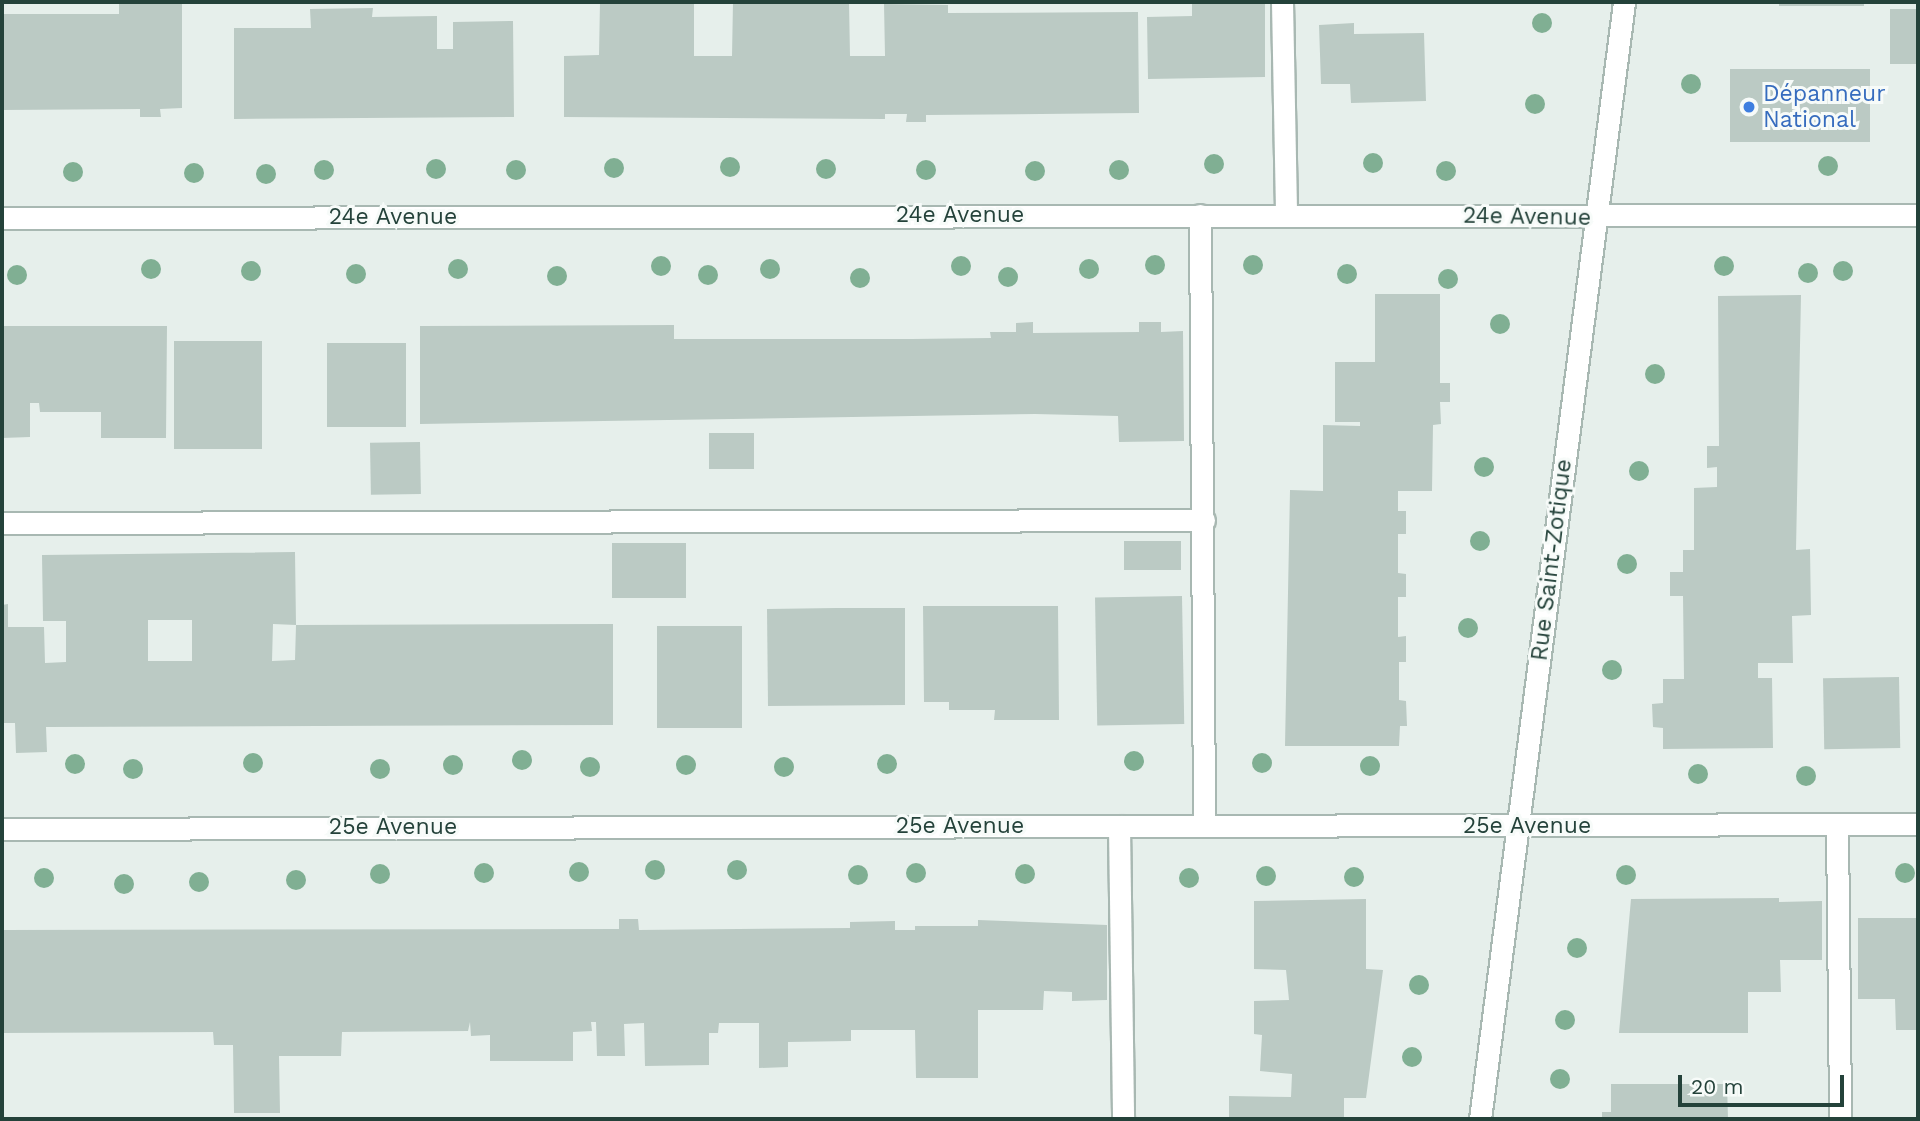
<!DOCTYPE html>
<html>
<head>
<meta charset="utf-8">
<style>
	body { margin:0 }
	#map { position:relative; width:1920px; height:1121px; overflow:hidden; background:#e6efeb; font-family:"Work Sans",sans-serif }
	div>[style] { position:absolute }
	.building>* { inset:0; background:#bbcac4; transform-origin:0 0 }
	.roads { filter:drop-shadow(2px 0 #a8b8b2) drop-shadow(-2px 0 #a8b8b2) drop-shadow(0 2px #a8b8b2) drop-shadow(0 -2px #a8b8b2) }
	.lane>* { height:21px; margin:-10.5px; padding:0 10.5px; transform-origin:10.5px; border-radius:10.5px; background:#fff }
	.street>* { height:21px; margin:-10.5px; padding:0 10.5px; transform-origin:10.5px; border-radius:10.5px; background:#fff }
	.secondary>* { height:21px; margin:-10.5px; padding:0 10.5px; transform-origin:10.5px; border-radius:10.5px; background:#fff }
	.trees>* { width:20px; height:20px; margin:-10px; border-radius:50%; background:#80af93 }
	.dots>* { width:19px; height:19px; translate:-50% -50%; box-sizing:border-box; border:4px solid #f7fbf9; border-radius:50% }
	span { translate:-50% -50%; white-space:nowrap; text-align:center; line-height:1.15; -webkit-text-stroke:6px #f7fbf9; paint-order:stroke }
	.shop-label { font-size:23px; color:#366cbe }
	.left { translate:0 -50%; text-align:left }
	.street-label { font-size:23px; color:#24423a }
	.frame { position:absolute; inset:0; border:4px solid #24423a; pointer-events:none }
	.scale { position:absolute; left:1678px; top:1075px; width:166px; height:32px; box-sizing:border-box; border:4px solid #24423a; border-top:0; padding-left:9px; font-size:21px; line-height:24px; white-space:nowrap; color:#24423a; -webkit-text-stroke:5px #f7fbf9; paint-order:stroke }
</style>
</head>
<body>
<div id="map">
	<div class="building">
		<i style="clip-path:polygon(600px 2px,694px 2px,694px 56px,732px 56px,733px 2px,849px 2px,850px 56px,885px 56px,884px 4px,948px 5px,948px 13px,1138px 12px,1139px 113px,926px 115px,926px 122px,906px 122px,907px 114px,885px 114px,885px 119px,564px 117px,564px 56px,599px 55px)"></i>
		<i style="clip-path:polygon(1192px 2px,1265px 2px,1265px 77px,1148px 79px,1147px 17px,1192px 16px)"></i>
		<i style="left:1779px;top:2px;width:85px;height:4px"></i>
		<i style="clip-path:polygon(182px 3px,182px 108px,160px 109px,161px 117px,140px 117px,140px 109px,2px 110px,2px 14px,119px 14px,119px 4px)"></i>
		<i style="clip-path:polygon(373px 8px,372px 17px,437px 16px,437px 49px,453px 49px,453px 22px,513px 21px,514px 117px,234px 119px,234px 28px,311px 28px,310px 9px)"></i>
		<i style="left:1890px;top:9px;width:28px;height:55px"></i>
		<i style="clip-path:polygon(1354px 23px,1354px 34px,1424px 33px,1426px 101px,1351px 103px,1350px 84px,1321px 84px,1319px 25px)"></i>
		<i style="left:1730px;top:69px;width:140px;height:73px"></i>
		<i style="clip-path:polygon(1375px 294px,1440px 294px,1440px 383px,1450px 383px,1450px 402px,1440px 402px,1441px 424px,1433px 425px,1432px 491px,1398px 491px,1398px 511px,1406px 511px,1406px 534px,1398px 534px,1398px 573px,1406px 574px,1406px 597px,1398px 597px,1398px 637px,1406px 636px,1406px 662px,1399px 662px,1399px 700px,1406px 701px,1407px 726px,1400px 726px,1399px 746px,1285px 746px,1290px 490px,1323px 491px,1323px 425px,1360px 426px,1360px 422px,1335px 422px,1335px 362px,1375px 362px)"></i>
		<i style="clip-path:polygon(1801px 295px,1796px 550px,1810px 549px,1811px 615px,1792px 616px,1793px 663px,1758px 663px,1758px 678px,1772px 678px,1773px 748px,1663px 749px,1663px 728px,1653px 727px,1652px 704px,1663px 703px,1663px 679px,1684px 679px,1683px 596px,1670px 596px,1670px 572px,1683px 572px,1683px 550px,1694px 550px,1694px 488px,1717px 487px,1717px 467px,1707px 468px,1707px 446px,1719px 446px,1718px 296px)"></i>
		<i style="clip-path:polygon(1033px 322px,1033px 333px,1139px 332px,1139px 322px,1161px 322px,1161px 332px,1183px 331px,1184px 441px,1119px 442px,1118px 416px,1035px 414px,420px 424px,420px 326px,674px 325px,674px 339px,912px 339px,991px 338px,990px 332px,1016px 332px,1016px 323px)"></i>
		<i style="clip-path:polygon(2px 326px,167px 326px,166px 438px,101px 438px,101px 412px,40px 412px,39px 403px,30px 403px,30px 437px,2px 438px)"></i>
		<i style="left:262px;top:341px;width:108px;height:88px;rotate:90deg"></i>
		<i style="left:327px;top:343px;width:79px;height:84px"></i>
		<i style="left:754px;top:433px;width:36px;height:45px;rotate:90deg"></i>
		<i style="left:420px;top:442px;width:52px;height:50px;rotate:89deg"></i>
		<i style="left:1124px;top:541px;width:57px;height:29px"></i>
		<i style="left:612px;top:543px;width:74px;height:55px"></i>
		<i style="clip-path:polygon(evenodd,295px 552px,296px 625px,273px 624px,272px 661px,295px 660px,296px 625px,613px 624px,613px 725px,46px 727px,47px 752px,16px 753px,15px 723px,2px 723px,2px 605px,8px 604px,8px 627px,44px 627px,45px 663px,66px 662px,66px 621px,43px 621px,42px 555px,295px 552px,148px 620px,192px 620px,192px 661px,148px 661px,148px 620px)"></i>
		<i style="left:1182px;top:596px;width:128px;height:87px;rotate:89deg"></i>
		<i style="clip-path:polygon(923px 606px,1058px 606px,1059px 720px,994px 720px,995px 710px,949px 710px,949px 702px,924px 702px)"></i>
		<i style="clip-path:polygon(836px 608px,905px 608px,905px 705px,768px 706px,767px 609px)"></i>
		<i style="left:742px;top:626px;width:102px;height:85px;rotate:90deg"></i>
		<i style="left:1899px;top:677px;width:71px;height:76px;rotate:89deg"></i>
		<i style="clip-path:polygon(1779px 898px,1779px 902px,1822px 901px,1822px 960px,1780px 960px,1781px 992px,1748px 992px,1748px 1033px,1619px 1033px,1631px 899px)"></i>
		<i style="clip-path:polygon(1366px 899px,1366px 969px,1383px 970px,1366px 1098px,1344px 1098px,1344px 1119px,1229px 1119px,1229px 1096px,1291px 1097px,1292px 1074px,1260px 1071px,1262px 1035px,1254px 1034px,1254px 1001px,1289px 1000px,1286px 970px,1254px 969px,1254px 901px)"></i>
		<i style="clip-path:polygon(1858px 918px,1918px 918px,1918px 1030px,1896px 1030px,1895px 999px,1858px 999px)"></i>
		<i style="clip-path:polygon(619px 919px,638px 919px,639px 930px,850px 928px,850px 922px,895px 921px,895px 930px,915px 930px,915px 926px,978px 926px,978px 920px,1107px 925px,1107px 1000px,1072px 1001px,1072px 992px,1044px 991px,1043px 1010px,978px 1010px,978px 1078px,916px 1078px,915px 1030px,851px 1030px,851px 1041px,788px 1042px,788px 1067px,759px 1068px,759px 1023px,719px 1023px,718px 1033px,709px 1033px,709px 1065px,645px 1066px,644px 1023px,624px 1024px,625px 1056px,597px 1056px,596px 1022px,591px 1022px,592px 1031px,573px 1032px,573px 1061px,490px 1061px,490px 1035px,471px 1036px,470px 1022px,468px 1031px,342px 1032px,341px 1056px,279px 1056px,280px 1113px,234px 1113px,233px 1045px,214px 1045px,213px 1032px,2px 1033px,2px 930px,619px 929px)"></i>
		<i style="clip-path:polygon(1611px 1084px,1727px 1084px,1728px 1119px,1602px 1119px,1602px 1112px,1611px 1112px)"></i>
	</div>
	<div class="roads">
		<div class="lane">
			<i style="left:1282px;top:2px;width:212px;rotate:88.9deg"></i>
			<i style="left:1200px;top:215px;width:610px;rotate:89.62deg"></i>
			<i style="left:2px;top:523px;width:1202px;rotate:-0.14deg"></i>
			<i style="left:1837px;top:825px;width:294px;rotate:89.4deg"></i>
			<i style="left:1119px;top:826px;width:293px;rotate:89.2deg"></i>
		</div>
		<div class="street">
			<i style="left:2px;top:218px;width:1916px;rotate:-0.09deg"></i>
			<i style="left:2px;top:829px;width:1916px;rotate:-0.15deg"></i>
		</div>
		<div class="secondary">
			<i style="left:1480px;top:1119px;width:1126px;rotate:-82.65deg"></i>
		</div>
	</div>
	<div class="trees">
		<i style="left:1542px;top:23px"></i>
		<i style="left:1691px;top:84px"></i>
		<i style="left:1535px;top:104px"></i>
		<i style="left:1373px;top:163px"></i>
		<i style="left:1214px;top:164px"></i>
		<i style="left:1828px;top:166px"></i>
		<i style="left:730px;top:167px"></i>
		<i style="left:614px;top:168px"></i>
		<i style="left:436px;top:169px"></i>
		<i style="left:826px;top:169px"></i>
		<i style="left:324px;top:170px"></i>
		<i style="left:516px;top:170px"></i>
		<i style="left:926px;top:170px"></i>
		<i style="left:1119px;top:170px"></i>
		<i style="left:1035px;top:171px"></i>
		<i style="left:1446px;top:171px"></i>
		<i style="left:73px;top:172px"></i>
		<i style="left:194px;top:173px"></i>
		<i style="left:266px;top:174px"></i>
		<i style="left:1155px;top:265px"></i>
		<i style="left:1253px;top:265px"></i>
		<i style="left:661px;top:266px"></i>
		<i style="left:961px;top:266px"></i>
		<i style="left:1724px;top:266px"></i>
		<i style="left:151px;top:269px"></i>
		<i style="left:458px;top:269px"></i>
		<i style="left:770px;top:269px"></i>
		<i style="left:1089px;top:269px"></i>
		<i style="left:251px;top:271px"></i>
		<i style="left:1843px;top:271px"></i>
		<i style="left:1808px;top:273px"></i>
		<i style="left:356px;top:274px"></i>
		<i style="left:1347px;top:274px"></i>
		<i style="left:17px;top:275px"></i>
		<i style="left:708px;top:275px"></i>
		<i style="left:557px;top:276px"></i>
		<i style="left:1008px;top:277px"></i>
		<i style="left:860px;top:278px"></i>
		<i style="left:1448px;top:279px"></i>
		<i style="left:1500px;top:324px"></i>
		<i style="left:1655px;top:374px"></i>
		<i style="left:1484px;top:467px"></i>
		<i style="left:1639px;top:471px"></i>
		<i style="left:1480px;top:541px"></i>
		<i style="left:1627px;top:564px"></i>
		<i style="left:1468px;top:628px"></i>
		<i style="left:1612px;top:670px"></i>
		<i style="left:522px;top:760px"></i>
		<i style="left:1134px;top:761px"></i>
		<i style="left:253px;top:763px"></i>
		<i style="left:1262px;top:763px"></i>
		<i style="left:75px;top:764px"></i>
		<i style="left:887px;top:764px"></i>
		<i style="left:453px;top:765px"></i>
		<i style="left:686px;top:765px"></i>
		<i style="left:1370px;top:766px"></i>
		<i style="left:590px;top:767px"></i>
		<i style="left:784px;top:767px"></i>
		<i style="left:133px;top:769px"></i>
		<i style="left:380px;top:769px"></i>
		<i style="left:1698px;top:774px"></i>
		<i style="left:1806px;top:776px"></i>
		<i style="left:655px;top:870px"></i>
		<i style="left:737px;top:870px"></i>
		<i style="left:579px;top:872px"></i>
		<i style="left:484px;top:873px"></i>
		<i style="left:916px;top:873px"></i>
		<i style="left:1905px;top:873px"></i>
		<i style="left:380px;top:874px"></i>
		<i style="left:1025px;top:874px"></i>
		<i style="left:858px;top:875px"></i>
		<i style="left:1626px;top:875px"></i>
		<i style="left:1266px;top:876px"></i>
		<i style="left:1354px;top:877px"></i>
		<i style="left:44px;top:878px"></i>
		<i style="left:1189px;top:878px"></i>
		<i style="left:296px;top:880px"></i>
		<i style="left:199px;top:882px"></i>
		<i style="left:124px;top:884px"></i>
		<i style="left:1577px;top:948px"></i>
		<i style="left:1419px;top:985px"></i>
		<i style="left:1565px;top:1020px"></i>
		<i style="left:1412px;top:1057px"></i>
		<i style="left:1560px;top:1079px"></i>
	</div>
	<div class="dots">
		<i style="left:1749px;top:107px;background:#3f7fe0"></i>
	</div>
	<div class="shop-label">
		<span class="left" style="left:1763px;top:107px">Dépanneur<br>National</span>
	</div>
	<div class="street-label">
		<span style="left:960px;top:215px">24e Avenue</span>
		<span style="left:393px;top:217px">24e Avenue</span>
		<span style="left:1527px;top:217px;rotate:1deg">24e Avenue</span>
		<span style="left:1552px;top:560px;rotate:-83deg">Rue Saint-Zotique</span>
		<span style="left:960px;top:826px">25e Avenue</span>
		<span style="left:1527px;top:826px">25e Avenue</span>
		<span style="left:393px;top:827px">25e Avenue</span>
	</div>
	<div class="frame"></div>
	<div class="scale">20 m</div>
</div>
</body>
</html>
